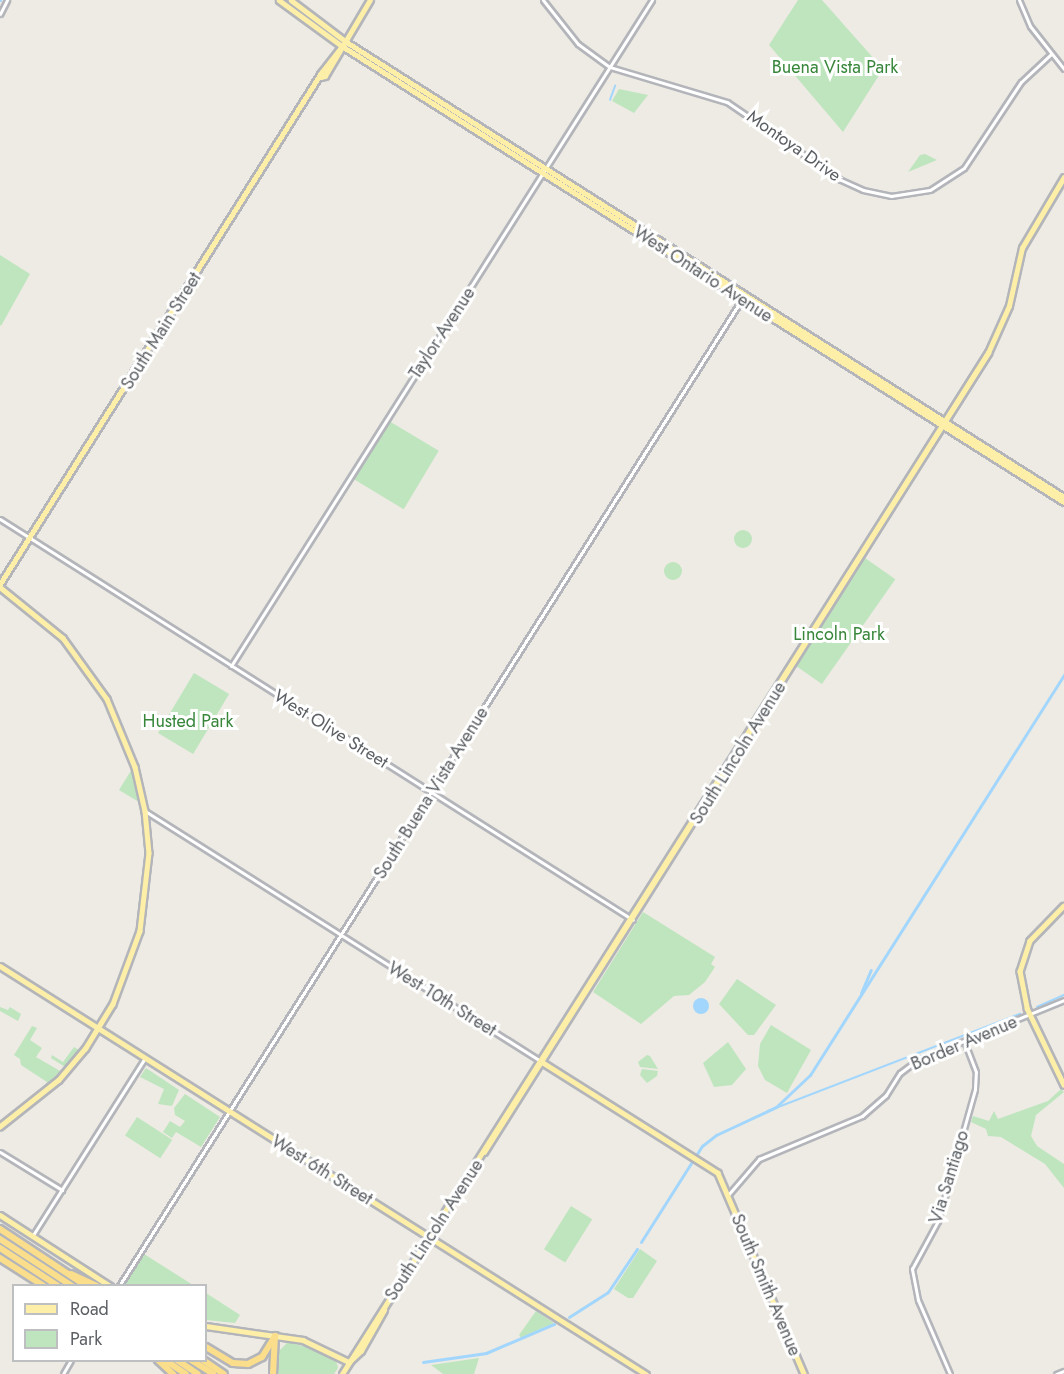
<!DOCTYPE html>
<html>
<head>
<meta charset="utf-8">
<style>
	body { margin:0 }
	#map { position:relative; width:1064px; height:1374px; overflow:hidden; background:#edebe3; font-family:Jost,sans-serif }
	div>[style] { position:absolute }
	.green>* { inset:0; background:#bfe5bf; transform-origin:0 0 }
	.round { border-radius:50% }
	.sand>* { inset:0; background:#f9f0d1 }
	.water>* { inset:0; background:#a3d6fd }
	.stream>* { height:1.5px; margin:-0.75px; padding:0 0.75px; transform-origin:0.75px; border-radius:0.75px; background:#a3d6fd }
	.canal>* { height:3px; margin:-1.5px; padding:0 1.5px; transform-origin:1.5px; border-radius:1.5px; background:#a3d6fd }
	.roads { filter:drop-shadow(2px 0 #b3b5ba) drop-shadow(-2px 0 #b3b5ba) drop-shadow(0 2px #b3b5ba) drop-shadow(0 -2px #b3b5ba) }
	.minor>* { height:3px; margin:-1.5px; padding:0 1.5px; transform-origin:1.5px; border-radius:1.5px; background:#fff }
	.major>* { height:4.5px; margin:-2.25px; padding:0 2.25px; transform-origin:2.25px; border-radius:2.25px; background:#fdefa7 }
	.highway>* { height:6px; margin:-3px; padding:0 3px; transform-origin:3px; border-radius:3px; background:#fbde8c }
	span { translate:-50% -50%; white-space:nowrap; text-align:center; line-height:1.15; -webkit-text-stroke:6px #fff; paint-order:stroke }
	.park-label { font-size:18px; color:#37863a }
	.street-label { font-size:18px; color:#5b5f63 }
	.legend { position:absolute; left:12px; top:1284px; width:195px; height:78px; box-sizing:border-box; background:#fff; border:2px solid #bdbfc1; margin:0; padding:8px 10px; list-style:none; font-size:18px; color:#5b5f63 }
	.legend li { display:flex; align-items:center; gap:12px; height:30px }
	.legend b { width:30px; border:2px solid #bdbfc1 }
</style>
</head>
<body>
<div id="map">
	<div class="green">
		<i style="clip-path:polygon(798px 0,822px 0,883px 69px,843px 132px,769px 45px)"></i>
		<i style="clip-path:polygon(619px 89px,648px 95px,634px 113px,612px 101px)"></i>
		<i style="clip-path:polygon(925px 154px,937px 160px,908px 172px,920px 155px)"></i>
		<i style="clip-path:polygon(0 255px,30px 274px,1px 326px,0 325px)"></i>
		<i style="left:389px;top:421px;width:58px;height:68px;rotate:31deg"></i>
		<i class="round" style="left:734px;top:530px;width:18px;height:18px"></i>
		<i style="left:865px;top:558px;width:37px;height:128px;rotate:35deg"></i>
		<i class="round" style="left:664px;top:562px;width:18px;height:18px"></i>
		<i style="left:194px;top:673px;width:41px;height:70px;rotate:31deg"></i>
		<i style="clip-path:polygon(132px 769px,139px 802px,119px 790px)"></i>
		<i style="clip-path:polygon(643px 912px,715px 957px,711px 964px,715px 967px,705px 982px,689px 995px,674px 996px,641px 1024px,593px 992px)"></i>
		<i style="clip-path:polygon(737px 979px,776px 1005px,754px 1035px,748px 1035px,719px 1004px)"></i>
		<i style="clip-path:polygon(0 1007px,8px 1010px,10px 1007px,21px 1014px,18px 1021px,0 1011px)"></i>
		<i style="clip-path:polygon(771px 1025px,811px 1050px,787px 1093px,765px 1080px,758px 1066px,760px 1044px)"></i>
		<i style="clip-path:polygon(32px 1026px,37px 1028px,30px 1040px,42px 1048px,36px 1057px,60px 1071px,43px 1090px,47px 1082px,21px 1065px,20px 1059px,14px 1055px)"></i>
		<i style="clip-path:polygon(728px 1042px,746px 1069px,732px 1085px,714px 1087px,703px 1063px)"></i>
		<i style="clip-path:polygon(74px 1047px,79px 1050px,65px 1067px,51px 1058px,52px 1055px,63px 1062px)"></i>
		<i style="clip-path:polygon(647px 1055px,650px 1056px,658px 1069px,640px 1067px,638px 1062px)"></i>
		<i style="clip-path:polygon(146px 1068px,179px 1090px,172px 1106px,158px 1104px,164px 1089px,140px 1077px)"></i>
		<i style="clip-path:polygon(642px 1069px,658px 1071px,657px 1076px,647px 1083px,640px 1075px)"></i>
		<i style="clip-path:polygon(1061px 1089px,1064px 1092px,1036px 1115px,1031px 1136px,1037px 1146px,1064px 1164px,1064px 1188px,1045px 1164px,1001px 1137px,988px 1136px,986px 1129px,971px 1122px,973px 1116px,989px 1121px,994px 1111px,998px 1119px,1048px 1101px)"></i>
		<i style="clip-path:polygon(185px 1094px,220px 1117px,201px 1147px,176px 1132px,172px 1138px,163px 1132px,170px 1121px,180px 1127px,185px 1121px,175px 1115px,174px 1108px)"></i>
		<i style="left:137px;top:1117px;width:42px;height:22px;rotate:33deg"></i>
		<i style="left:571px;top:1206px;width:25px;height:51px;rotate:32deg"></i>
		<i style="clip-path:polygon(640px 1249px,657px 1261px,633px 1298px,628px 1298px,614px 1289px)"></i>
		<i style="clip-path:polygon(144px 1254px,193px 1285px,124px 1285px)"></i>
		<i style="clip-path:polygon(206px 1293px,240px 1315px,235px 1323px,206px 1320px)"></i>
		<i style="clip-path:polygon(536px 1311px,554px 1323px,521px 1338px,519px 1335px)"></i>
		<i style="clip-path:polygon(288px 1342px,320px 1351px,336px 1360px,338px 1368px,334px 1374px,277px 1374px,279px 1351px)"></i>
		<i style="clip-path:polygon(479px 1358px,474px 1374px,443px 1374px,431px 1365px)"></i>
	</div>
	<div class="sand">
		<i style="clip-path:polygon(0 1217px,90px 1276px,104px 1285px,101px 1285px)"></i>
	</div>
	<div class="water">
		<i class="round" style="left:693px;top:998px;width:16px;height:16px"></i>
	</div>
	<div class="stream">
		<i style="left:0;top:1px;width:1px"></i>
		<i style="left:610px;top:100px;width:15px;rotate:-70deg"></i>
		<i style="left:1037px;top:1007px;width:30px;rotate:-24deg"></i>
		<i style="left:768px;top:1111px;width:270px;rotate:-21.1deg"></i>
	</div>
	<div class="canal">
		<i style="left:861px;top:993px;width:25px;rotate:-67deg"></i>
		<i style="left:641px;top:1242px;width:114px;rotate:-57.6deg"></i>
		<i style="left:702px;top:1146px;width:18px;rotate:-38deg"></i>
		<i style="left:716px;top:1135px;width:66px;rotate:-25deg"></i>
		<i style="left:776px;top:1107px;width:47px;rotate:-43.3deg"></i>
		<i style="left:810px;top:1075px;width:475px;rotate:-57.6deg"></i>
		<i style="left:569px;top:1317px;width:46px;rotate:-32.7deg"></i>
		<i style="left:608px;top:1292px;width:52px;rotate:-56deg"></i>
		<i style="left:423px;top:1362px;width:64px;rotate:-8.1deg"></i>
		<i style="left:486px;top:1353px;width:74px;rotate:-23.1deg"></i>
	</div>
	<div class="roads">
		<div class="minor">
			<i style="left:543px;top:0;width:56px;rotate:51.5deg"></i>
			<i style="left:578px;top:44px;width:39px;rotate:36deg"></i>
			<i style="left:610px;top:67px;width:122px;rotate:16.7deg"></i>
			<i style="left:727px;top:102px;width:138px;rotate:34.4deg"></i>
			<i style="left:841px;top:180px;width:24px;rotate:24deg"></i>
			<i style="left:863px;top:190px;width:29px;rotate:12deg"></i>
			<i style="left:891px;top:196px;width:39px;rotate:-9deg"></i>
			<i style="left:930px;top:190px;width:40px;rotate:-32.9deg"></i>
			<i style="left:964px;top:168px;width:103px;rotate:-56.5deg"></i>
			<i style="left:1021px;top:82px;width:41px;rotate:-43deg"></i>
			<i style="left:1019px;top:0;width:28px;rotate:67deg"></i>
			<i style="left:1030px;top:26px;width:55px;rotate:51.7deg"></i>
			<i style="left:0;top:14px;width:16px;rotate:-63deg"></i>
			<i style="left:0;top:519px;width:749px;rotate:32.35deg"></i>
			<i style="left:231px;top:666px;width:788px;rotate:-57.7deg"></i>
			<i style="left:145px;top:811px;width:466px;rotate:32.3deg"></i>
			<i style="left:0;top:1152px;width:73px;rotate:31.5deg"></i>
			<i style="left:728px;top:1195px;width:48px;rotate:-49.3deg"></i>
			<i style="left:759px;top:1159px;width:112px;rotate:-22.7deg"></i>
			<i style="left:862px;top:1116px;width:32px;rotate:-41deg"></i>
			<i style="left:886px;top:1095px;width:26px;rotate:-58deg"></i>
			<i style="left:900px;top:1073px;width:21px;rotate:-37deg"></i>
			<i style="left:917px;top:1060px;width:159px;rotate:-22.2deg"></i>
			<i style="left:33px;top:1235px;width:209px;rotate:-57.7deg"></i>
			<i style="left:119px;top:1286px;width:1167px;rotate:-57.74deg"></i>
			<i style="left:63px;top:1374px;width:16px;rotate:-60deg"></i>
			<i style="left:950px;top:1374px;width:81px;rotate:-113.4deg"></i>
			<i style="left:918px;top:1300px;width:32px;rotate:-101deg"></i>
			<i style="left:912px;top:1269px;width:55px;rotate:-61.6deg"></i>
			<i style="left:938px;top:1221px;width:137px;rotate:-74.3deg"></i>
			<i style="left:975px;top:1089px;width:17px;rotate:-87deg"></i>
			<i style="left:976px;top:1072px;width:31px;rotate:-111deg"></i>
			<i style="left:1056px;top:1374px;width:9px;rotate:-21deg"></i>
		</div>
		<div class="major">
			<i style="left:279px;top:0;width:78px;rotate:36.1deg"></i>
			<i style="left:342px;top:46px;width:854px;rotate:32.28deg"></i>
			<i style="left:291px;top:0;width:68px;rotate:37.2deg"></i>
			<i style="left:345px;top:41px;width:851px;rotate:32.38deg"></i>
			<i style="left:321px;top:77px;width:4px;rotate:-14deg"></i>
			<i style="left:325px;top:76px;width:88px;rotate:-59.4deg"></i>
			<i style="left:0;top:584px;width:603px;rotate:-57.86deg"></i>
			<i style="left:321px;top:73px;width:34px;rotate:-52deg"></i>
			<i style="left:0;top:587px;width:81px;rotate:39deg"></i>
			<i style="left:63px;top:638px;width:75px;rotate:54.2deg"></i>
			<i style="left:107px;top:699px;width:74px;rotate:67.6deg"></i>
			<i style="left:135px;top:767px;width:45px;rotate:77.2deg"></i>
			<i style="left:145px;top:811px;width:42px;rotate:84.6deg"></i>
			<i style="left:149px;top:853px;width:79px;rotate:96.6deg"></i>
			<i style="left:140px;top:931px;width:78px;rotate:110.3deg"></i>
			<i style="left:113px;top:1004px;width:52px;rotate:121.5deg"></i>
			<i style="left:86px;top:1048px;width:42px;rotate:130.2deg"></i>
			<i style="left:59px;top:1080px;width:75px;rotate:141.5deg"></i>
			<i style="left:1064px;top:906px;width:49px;rotate:134.2deg"></i>
			<i style="left:1030px;top:941px;width:32px;rotate:108deg"></i>
			<i style="left:1020px;top:971px;width:38px;rotate:79deg"></i>
			<i style="left:1027px;top:1008px;width:85px;rotate:64.3deg"></i>
			<i style="left:0;top:966px;width:764px;rotate:32.28deg"></i>
			<i style="left:542px;top:1062px;width:208px;rotate:32.2deg"></i>
			<i style="left:718px;top:1173px;width:219px;rotate:66.8deg"></i>
			<i style="left:484px;top:1152px;width:945px;rotate:-57.76deg"></i>
			<i style="left:0;top:1215px;width:131px;rotate:32.8deg"></i>
			<i style="left:206px;top:1326px;width:98px;rotate:8.2deg"></i>
			<i style="left:303px;top:1340px;width:51px;rotate:25.6deg"></i>
			<i style="left:349px;top:1362px;width:16px;rotate:-43deg"></i>
			<i style="left:361px;top:1351px;width:47px;rotate:-60.7deg"></i>
			<i style="left:342px;top:1374px;width:1208px;rotate:-57.68deg"></i>
			<i style="left:988px;top:353px;width:51px;rotate:-65.9deg"></i>
			<i style="left:1009px;top:306px;width:59px;rotate:-77.4deg"></i>
			<i style="left:1022px;top:248px;width:82px;rotate:-59.4deg"></i>
		</div>
		<div class="highway">
			<i style="left:0;top:1229px;width:103px;rotate:33.5deg"></i>
			<i style="left:0;top:1239px;width:86px;rotate:33.1deg"></i>
			<i style="left:0;top:1248px;width:69px;rotate:33.2deg"></i>
			<i style="left:0;top:1258px;width:52px;rotate:32.5deg"></i>
			<i style="left:71px;top:1274px;width:29px;rotate:25deg"></i>
			<i style="left:206px;top:1347px;width:31px;rotate:31deg"></i>
			<i style="left:233px;top:1363px;width:15px;rotate:4deg"></i>
			<i style="left:248px;top:1364px;width:16px;rotate:-27deg"></i>
			<i style="left:262px;top:1357px;width:25px;rotate:-58deg"></i>
			<i style="left:158px;top:1360px;width:21px;rotate:43deg"></i>
			<i style="left:165px;top:1360px;width:25px;rotate:34deg"></i>
			<i style="left:177px;top:1360px;width:25px;rotate:34deg"></i>
			<i style="left:191px;top:1360px;width:26px;rotate:32deg"></i>
			<i style="left:203px;top:1360px;width:25px;rotate:34deg"></i>
			<i style="left:273px;top:1374px;width:38px;rotate:-87deg"></i>
		</div>
	</div>
	<div class="park-label">
		<span style="left:835px;top:67px">Buena Vista Park</span>
		<span style="left:839px;top:634px">Lincoln Park</span>
		<span style="left:188px;top:721px">Husted Park</span>
	</div>
	<div class="street-label">
		<span style="left:794px;top:146px;rotate:35deg">Montoya Drive</span>
		<span style="left:703px;top:274px;rotate:33deg">West Ontario Avenue</span>
		<span style="left:161px;top:331px;rotate:-58deg">South Main Street</span>
		<span style="left:442px;top:333px;rotate:-57deg">Taylor Avenue</span>
		<span style="left:331px;top:729px;rotate:32deg">West Olive Street</span>
		<span style="left:738px;top:753px;rotate:-58deg">South Lincoln Avenue</span>
		<span style="left:431px;top:793px;rotate:-58deg">South Buena Vista Avenue</span>
		<span style="left:442px;top:999px;rotate:32deg">West 10th Street</span>
		<span style="left:964px;top:1043px;rotate:-23deg">Border Avenue</span>
		<span style="left:322px;top:1170px;rotate:32deg">West 6th Street</span>
		<span style="left:949px;top:1177px;rotate:-73deg">Via Santiago</span>
		<span style="left:434px;top:1230px;rotate:-57deg">South Lincoln Avenue</span>
		<span style="left:766px;top:1285px;rotate:67deg">South Smith Avenue</span>
	</div>
	<ul class="legend">
	<li><b style="height:8px;background:#fdefa7"></b>Road</li>
	<li><b style="height:16px;background:#bfe5bf"></b>Park</li>
	</ul>
</div>
</body>
</html>
